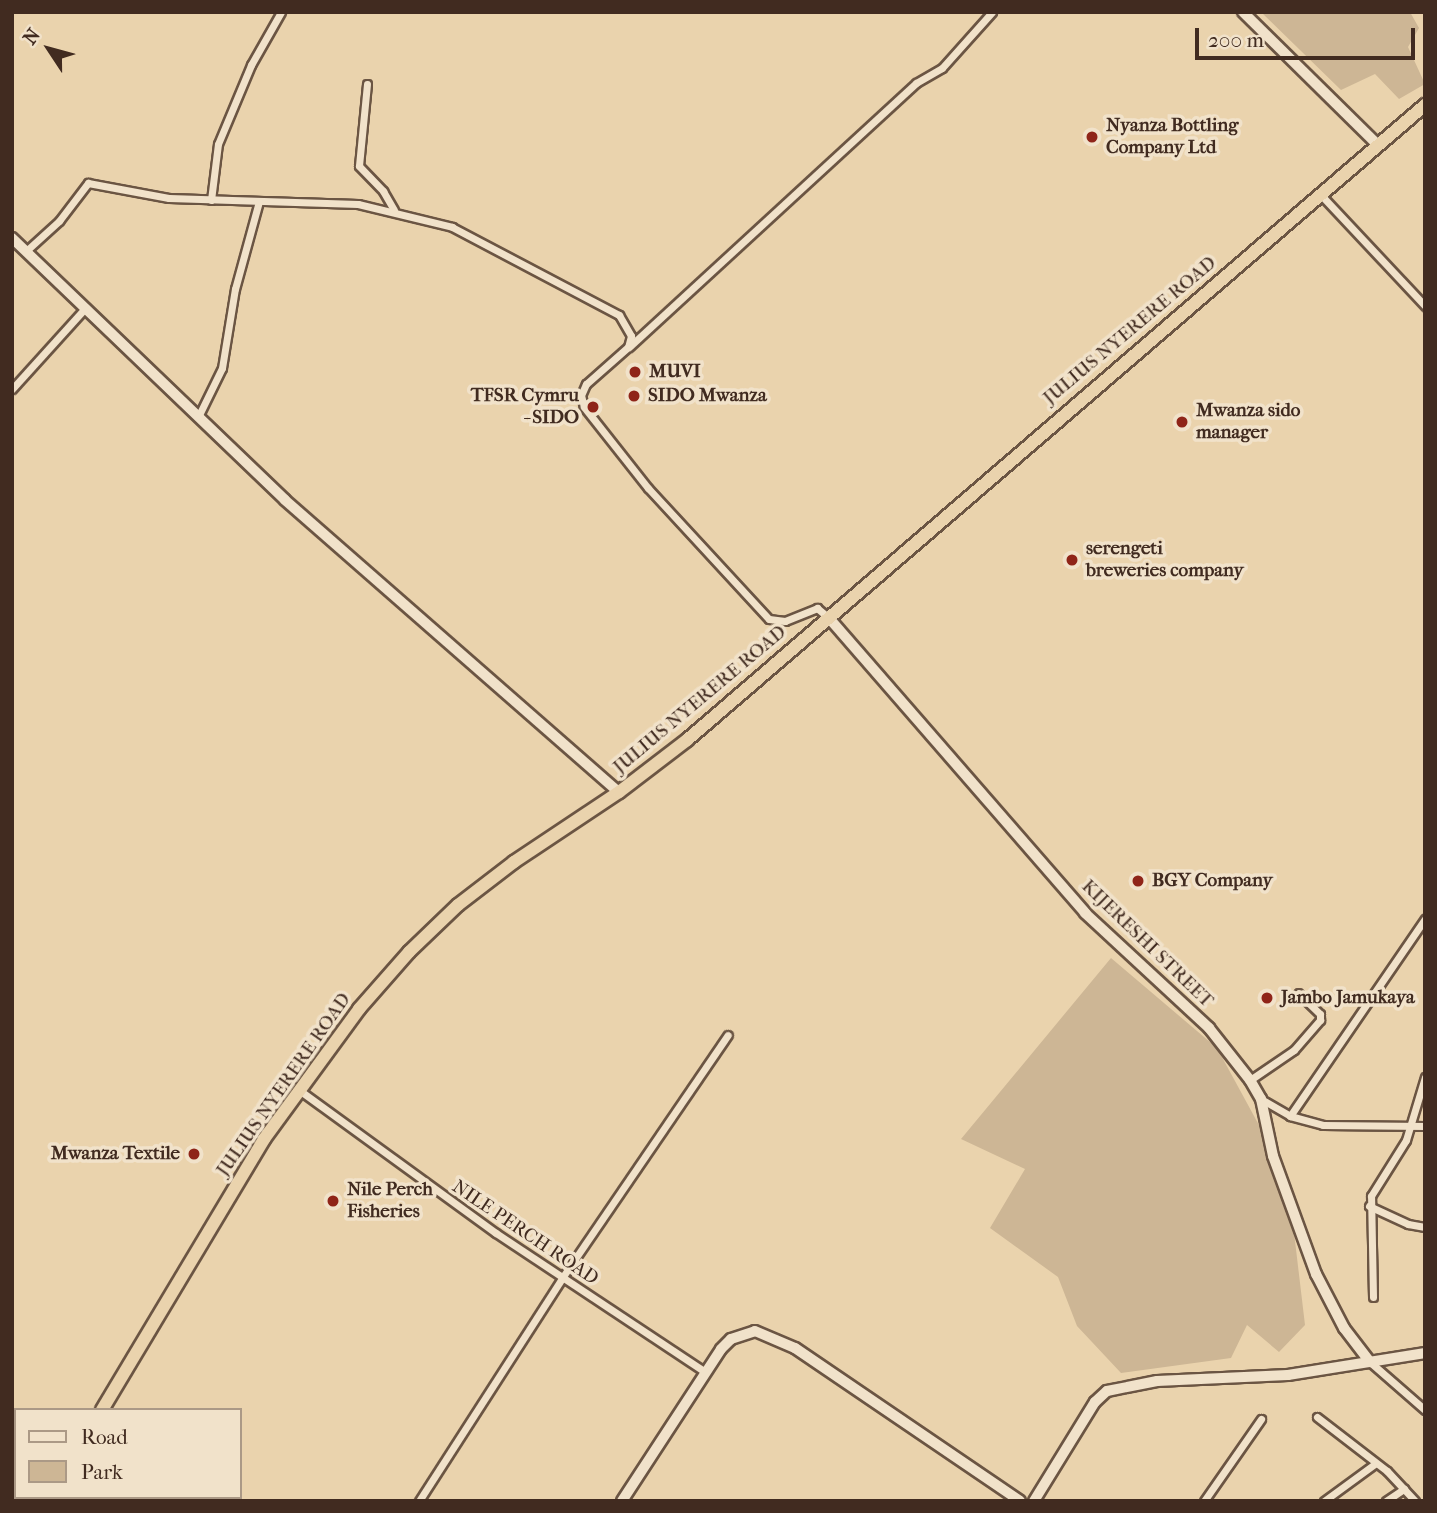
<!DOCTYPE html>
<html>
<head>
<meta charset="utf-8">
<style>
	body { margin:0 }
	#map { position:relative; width:1437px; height:1513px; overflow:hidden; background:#ead3ad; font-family:"IM FELL French Canon",serif }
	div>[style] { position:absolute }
	.green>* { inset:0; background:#cdb695 }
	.roads { filter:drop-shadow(2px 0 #6b5543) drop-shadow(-2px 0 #6b5543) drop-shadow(0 2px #6b5543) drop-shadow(0 -2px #6b5543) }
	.street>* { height:7px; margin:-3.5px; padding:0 3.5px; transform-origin:3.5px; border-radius:3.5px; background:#f1e2ca }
	.secondary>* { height:10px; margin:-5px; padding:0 5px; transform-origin:5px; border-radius:5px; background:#f1e2ca }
	.highway>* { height:12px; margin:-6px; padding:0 6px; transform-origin:6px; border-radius:6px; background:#ead3ad }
	.dots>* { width:19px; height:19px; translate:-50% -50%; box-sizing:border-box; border:4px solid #f1e2ca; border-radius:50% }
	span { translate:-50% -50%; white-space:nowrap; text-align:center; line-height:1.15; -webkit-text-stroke:7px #f1e2ca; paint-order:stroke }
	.poi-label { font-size:19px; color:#412b20; font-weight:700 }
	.left { translate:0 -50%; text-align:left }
	.right { translate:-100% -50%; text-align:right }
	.street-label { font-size:19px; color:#412b20 }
	.frame { position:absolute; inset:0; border:14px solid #412b20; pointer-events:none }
	.legend { position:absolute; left:14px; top:1408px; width:228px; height:91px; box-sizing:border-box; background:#f1e2ca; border:2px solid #ab9986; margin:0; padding:9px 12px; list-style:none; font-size:21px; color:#412b20 }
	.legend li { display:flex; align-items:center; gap:14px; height:35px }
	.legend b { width:35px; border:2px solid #ab9986 }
	.north { position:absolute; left:14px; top:14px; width:70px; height:70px; -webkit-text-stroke:5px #f1e2ca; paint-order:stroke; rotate:306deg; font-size:19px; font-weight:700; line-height:28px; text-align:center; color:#412b20 }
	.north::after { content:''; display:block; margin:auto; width:24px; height:32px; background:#412b20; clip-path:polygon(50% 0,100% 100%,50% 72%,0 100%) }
	.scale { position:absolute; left:1195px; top:28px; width:220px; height:32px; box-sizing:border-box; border:4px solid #412b20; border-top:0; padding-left:9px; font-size:21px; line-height:24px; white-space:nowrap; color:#412b20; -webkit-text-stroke:5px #f1e2ca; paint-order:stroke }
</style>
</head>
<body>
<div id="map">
	<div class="green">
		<i style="clip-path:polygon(1261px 12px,1410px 12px,1419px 28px,1408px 47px,1425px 84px,1399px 99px,1375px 74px,1341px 90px)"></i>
		<i style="clip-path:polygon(1111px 958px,1217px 1048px,1260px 1127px,1293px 1224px,1305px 1325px,1279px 1352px,1247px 1325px,1231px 1358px,1121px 1373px,1077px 1326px,1058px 1277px,990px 1228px,1025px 1169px,961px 1139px)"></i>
	</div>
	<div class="roads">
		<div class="street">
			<i style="left:367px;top:84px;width:82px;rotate:95.6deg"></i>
			<i style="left:359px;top:166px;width:35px;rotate:46deg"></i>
			<i style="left:383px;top:191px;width:22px;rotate:60deg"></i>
			<i style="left:1320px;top:194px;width:154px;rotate:46.8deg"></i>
			<i style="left:211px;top:200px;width:56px;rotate:-82.9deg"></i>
			<i style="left:218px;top:144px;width:86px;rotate:-67.3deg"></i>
			<i style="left:251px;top:65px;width:61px;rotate:-60.5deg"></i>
			<i style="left:26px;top:251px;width:45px;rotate:-42.3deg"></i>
			<i style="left:59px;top:221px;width:48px;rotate:-52.7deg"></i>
			<i style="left:88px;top:183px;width:82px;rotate:10.5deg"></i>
			<i style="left:169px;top:198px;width:189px;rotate:1.8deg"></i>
			<i style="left:358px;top:204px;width:97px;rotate:13.7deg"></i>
			<i style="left:452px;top:227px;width:189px;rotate:27.8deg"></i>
			<i style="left:619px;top:315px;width:24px;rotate:60deg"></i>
			<i style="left:631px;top:336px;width:11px;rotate:105deg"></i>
			<i style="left:628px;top:347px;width:56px;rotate:138.6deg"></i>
			<i style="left:586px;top:384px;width:12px;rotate:114deg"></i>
			<i style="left:581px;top:395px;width:12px;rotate:76deg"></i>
			<i style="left:584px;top:407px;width:103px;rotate:51.7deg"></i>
			<i style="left:648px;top:488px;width:178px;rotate:47.3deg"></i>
			<i style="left:769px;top:619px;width:16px;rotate:7deg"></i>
			<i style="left:785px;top:621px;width:35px;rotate:-22deg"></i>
			<i style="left:817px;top:608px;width:16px;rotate:40deg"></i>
			<i style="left:629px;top:347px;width:390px;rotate:-42.6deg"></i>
			<i style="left:916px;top:83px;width:30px;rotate:-30deg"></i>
			<i style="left:942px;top:68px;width:75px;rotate:-48.2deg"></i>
			<i style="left:12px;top:389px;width:110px;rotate:-47.9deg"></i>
			<i style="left:199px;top:415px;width:52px;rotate:-63.9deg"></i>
			<i style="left:222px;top:368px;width:80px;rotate:-80.7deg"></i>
			<i style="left:235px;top:289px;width:91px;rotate:-74.7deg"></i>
			<i style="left:1250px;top:1080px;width:53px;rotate:-34.3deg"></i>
			<i style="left:1294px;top:1050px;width:40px;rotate:-49deg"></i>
			<i style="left:1320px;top:1020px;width:6px;rotate:-90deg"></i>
			<i style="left:1320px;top:1014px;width:30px;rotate:-136deg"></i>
			<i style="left:299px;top:1090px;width:243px;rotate:36deg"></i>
			<i style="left:496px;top:1233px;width:250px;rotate:33.6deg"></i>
			<i style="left:1261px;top:1099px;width:34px;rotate:30deg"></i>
			<i style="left:1290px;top:1116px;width:34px;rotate:15deg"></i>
			<i style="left:1323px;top:1125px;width:102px;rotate:0.6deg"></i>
			<i style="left:1290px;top:1116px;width:239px;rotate:-55.6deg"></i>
			<i style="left:1369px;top:1206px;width:43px;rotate:24.8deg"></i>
			<i style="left:1408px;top:1224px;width:17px;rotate:10deg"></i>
			<i style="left:1373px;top:1297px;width:101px;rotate:-91.1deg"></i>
			<i style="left:1371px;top:1196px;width:66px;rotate:-58deg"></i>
			<i style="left:1406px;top:1140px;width:66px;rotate:-73.2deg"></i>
			<i style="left:1370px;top:1362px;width:73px;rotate:41.1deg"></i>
			<i style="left:1317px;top:1417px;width:88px;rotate:37.6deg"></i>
			<i style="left:1387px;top:1471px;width:41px;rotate:47deg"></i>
			<i style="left:419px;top:1501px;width:265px;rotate:-57.3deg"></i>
			<i style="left:562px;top:1278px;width:294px;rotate:-55.7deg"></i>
			<i style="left:1204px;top:1501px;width:100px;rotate:-55.2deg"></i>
			<i style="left:1324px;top:1501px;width:64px;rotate:-36.2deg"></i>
			<i style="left:1386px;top:1501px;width:22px;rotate:-34deg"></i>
		</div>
		<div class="secondary">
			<i style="left:1243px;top:12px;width:190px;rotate:44.6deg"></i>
			<i style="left:12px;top:238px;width:378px;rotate:43.8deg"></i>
			<i style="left:285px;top:500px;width:444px;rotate:41.2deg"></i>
			<i style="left:829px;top:618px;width:391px;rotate:49deg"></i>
			<i style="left:1085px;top:913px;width:169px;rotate:42.8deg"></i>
			<i style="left:1209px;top:1028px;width:66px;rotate:51.7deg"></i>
			<i style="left:1250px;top:1080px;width:22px;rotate:60deg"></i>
			<i style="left:1261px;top:1099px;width:58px;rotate:78.1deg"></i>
			<i style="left:1273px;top:1156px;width:126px;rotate:70deg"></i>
			<i style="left:1316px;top:1274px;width:61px;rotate:62.6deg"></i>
			<i style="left:1344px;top:1328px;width:43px;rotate:52.6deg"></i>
			<i style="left:622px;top:1501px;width:181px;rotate:-56.9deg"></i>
			<i style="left:721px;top:1349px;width:14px;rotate:-45deg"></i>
			<i style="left:731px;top:1339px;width:25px;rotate:-18deg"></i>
			<i style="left:755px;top:1331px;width:43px;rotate:23deg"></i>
			<i style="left:795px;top:1348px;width:272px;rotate:34.2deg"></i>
			<i style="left:1034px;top:1501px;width:116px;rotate:-58.4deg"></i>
			<i style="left:1095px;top:1402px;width:16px;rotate:-43deg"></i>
			<i style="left:1107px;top:1391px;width:51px;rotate:-11.3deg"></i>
			<i style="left:1157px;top:1381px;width:131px;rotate:-2.6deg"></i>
			<i style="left:1288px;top:1375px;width:139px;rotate:-9.1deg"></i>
		</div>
		<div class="highway">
			<i style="left:102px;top:1410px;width:316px;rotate:-59.1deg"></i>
			<i style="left:264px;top:1139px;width:161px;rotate:-53.8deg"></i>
			<i style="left:359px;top:1009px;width:76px;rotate:-48.7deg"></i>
			<i style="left:409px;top:952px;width:68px;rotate:-43.8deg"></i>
			<i style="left:458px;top:905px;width:71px;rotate:-37.5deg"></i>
			<i style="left:514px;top:862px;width:126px;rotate:-33.7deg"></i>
			<i style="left:619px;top:792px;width:86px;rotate:-37.4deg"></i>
			<i style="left:687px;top:740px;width:974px;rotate:-40.71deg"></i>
			<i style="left:43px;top:1501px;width:4px;rotate:-63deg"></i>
		</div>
	</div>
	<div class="dots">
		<i style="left:1092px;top:137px;background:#8f2418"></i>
		<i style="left:635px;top:372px;background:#8f2418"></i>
		<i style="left:634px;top:396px;background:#8f2418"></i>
		<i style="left:593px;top:407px;background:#8f2418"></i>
		<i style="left:1182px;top:422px;background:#8f2418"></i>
		<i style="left:1072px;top:560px;background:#8f2418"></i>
		<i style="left:1138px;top:881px;background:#8f2418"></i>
		<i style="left:1267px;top:998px;background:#8f2418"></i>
		<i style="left:194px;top:1154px;background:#8f2418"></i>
		<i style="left:333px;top:1201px;background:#8f2418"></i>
	</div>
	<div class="poi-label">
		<span class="left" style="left:1106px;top:137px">Nyanza Bottling<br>Company Ltd</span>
		<span class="left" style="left:649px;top:372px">MUVI</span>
		<span class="right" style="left:579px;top:407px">TFSR Cymru<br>- SIDO</span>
		<span class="left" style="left:648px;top:396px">SIDO Mwanza</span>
		<span class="left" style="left:1196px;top:422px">Mwanza sido<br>manager</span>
		<span class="left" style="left:1086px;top:560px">serengeti<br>breweries company</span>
		<span class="left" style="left:1152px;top:881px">BGY Company</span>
		<span class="left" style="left:1281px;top:998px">Jambo Jamukaya</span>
		<span class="right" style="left:180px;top:1154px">Mwanza Textile</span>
		<span class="left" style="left:347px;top:1201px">Nile Perch<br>Fisheries</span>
	</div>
	<div class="street-label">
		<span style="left:1130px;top:331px;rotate:-40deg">JULIUS NYERERE ROAD</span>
		<span style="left:700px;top:700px;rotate:-40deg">JULIUS NYERERE ROAD</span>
		<span style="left:1147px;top:944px;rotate:44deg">KIJERESHI STREET</span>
		<span style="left:284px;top:1085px;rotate:-55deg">JULIUS NYERERE ROAD</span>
		<span style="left:525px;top:1233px;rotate:34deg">NILE PERCH ROAD</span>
	</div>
	<div class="frame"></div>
	<ul class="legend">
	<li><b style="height:9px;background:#f1e2ca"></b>Road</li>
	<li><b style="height:19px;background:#cdb695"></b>Park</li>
	</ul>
	<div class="north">N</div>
	<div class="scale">200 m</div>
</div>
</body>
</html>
